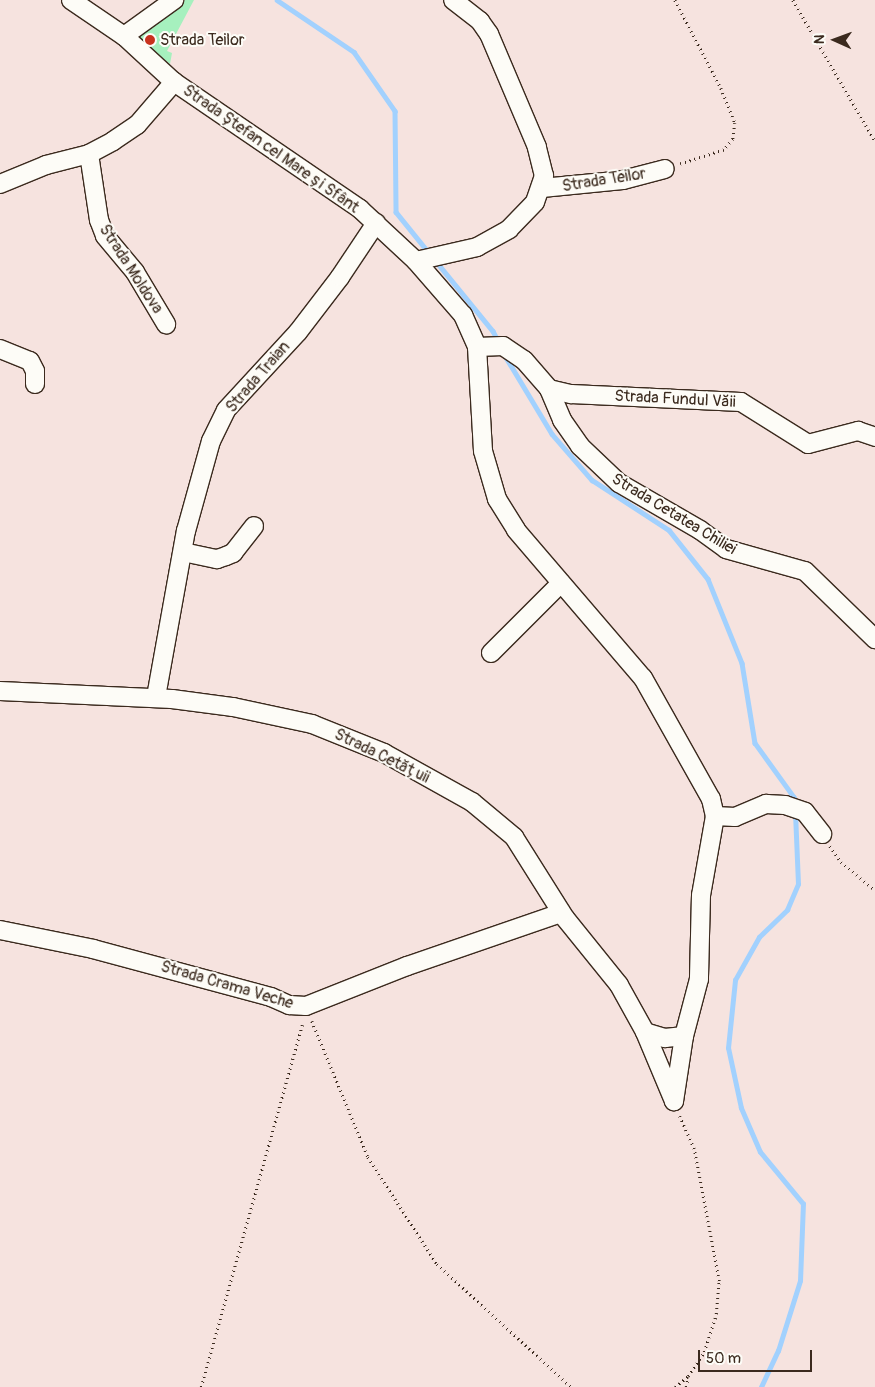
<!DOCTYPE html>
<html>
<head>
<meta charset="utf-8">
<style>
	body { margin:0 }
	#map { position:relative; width:875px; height:1387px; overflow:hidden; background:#f6e3df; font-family:Pangolin,sans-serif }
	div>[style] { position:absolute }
	.green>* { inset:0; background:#a6f0be }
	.stream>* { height:4.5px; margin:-2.25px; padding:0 2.25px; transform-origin:2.25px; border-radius:2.25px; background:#a2d1fe }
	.path>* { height:2.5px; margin-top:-1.25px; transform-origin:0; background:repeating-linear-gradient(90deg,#3b2a1e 0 1px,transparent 0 5px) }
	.roads { filter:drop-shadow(1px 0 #3b2a1e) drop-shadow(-1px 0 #3b2a1e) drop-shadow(0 1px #3b2a1e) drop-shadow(0 -1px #3b2a1e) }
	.minor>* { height:18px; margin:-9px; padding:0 9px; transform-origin:9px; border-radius:9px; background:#fdfcf7 }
	.dots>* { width:14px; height:14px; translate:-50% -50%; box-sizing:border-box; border:2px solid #fdfcf7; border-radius:50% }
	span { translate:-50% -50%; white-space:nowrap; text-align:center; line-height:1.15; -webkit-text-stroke:4px #fdfcf7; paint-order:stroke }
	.poi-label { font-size:16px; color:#3b2a1e }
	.left { translate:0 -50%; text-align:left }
	.street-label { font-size:16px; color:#3b2a1e }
	.north { position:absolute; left:810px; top:15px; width:50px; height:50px; -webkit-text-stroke:4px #fdfcf7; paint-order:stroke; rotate:272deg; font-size:14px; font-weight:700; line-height:20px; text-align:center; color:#3b2a1e }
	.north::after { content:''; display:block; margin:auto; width:18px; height:22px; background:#3b2a1e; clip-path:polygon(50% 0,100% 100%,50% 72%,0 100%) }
	.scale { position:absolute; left:698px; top:1350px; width:114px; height:22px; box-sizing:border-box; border:2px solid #3b2a1e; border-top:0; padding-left:6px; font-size:15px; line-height:18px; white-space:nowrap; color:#3b2a1e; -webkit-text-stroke:4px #fdfcf7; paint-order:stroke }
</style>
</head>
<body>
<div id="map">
	<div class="green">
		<i style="clip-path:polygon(185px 0,194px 0,167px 51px,172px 53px,170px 64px,138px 38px)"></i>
	</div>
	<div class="stream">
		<i style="left:277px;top:0;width:93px;rotate:34deg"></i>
		<i style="left:354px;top:52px;width:72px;rotate:55.2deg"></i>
		<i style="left:395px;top:111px;width:101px;rotate:89.4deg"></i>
		<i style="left:396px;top:212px;width:54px;rotate:51deg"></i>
		<i style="left:435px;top:260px;width:92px;rotate:50.8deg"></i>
		<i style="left:493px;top:331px;width:13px;rotate:63deg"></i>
		<i style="left:504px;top:354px;width:93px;rotate:59deg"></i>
		<i style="left:552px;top:434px;width:61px;rotate:49deg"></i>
		<i style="left:592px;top:480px;width:92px;rotate:33deg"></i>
		<i style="left:669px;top:530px;width:63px;rotate:51.5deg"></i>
		<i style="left:708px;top:579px;width:91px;rotate:68deg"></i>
		<i style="left:742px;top:663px;width:81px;rotate:80.8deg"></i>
		<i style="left:755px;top:743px;width:67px;rotate:54.2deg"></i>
		<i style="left:794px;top:797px;width:8px;rotate:83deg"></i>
		<i style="left:761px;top:1387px;width:40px;rotate:-65deg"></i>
		<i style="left:778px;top:1351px;width:73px;rotate:-72.6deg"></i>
		<i style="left:800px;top:1281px;width:77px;rotate:-87.8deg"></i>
		<i style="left:803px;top:1204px;width:67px;rotate:-129.6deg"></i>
		<i style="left:760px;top:1152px;width:48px;rotate:-113.4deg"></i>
		<i style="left:741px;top:1108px;width:61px;rotate:-102.2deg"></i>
		<i style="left:728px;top:1048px;width:68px;rotate:-84.1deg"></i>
		<i style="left:735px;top:980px;width:49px;rotate:-60.8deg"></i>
		<i style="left:759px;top:937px;width:39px;rotate:-44deg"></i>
		<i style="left:787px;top:910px;width:28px;rotate:-67deg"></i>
		<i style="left:798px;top:884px;width:71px;rotate:-92.4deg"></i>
	</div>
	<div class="path">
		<i style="left:675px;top:0;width:99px;rotate:62.4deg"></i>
		<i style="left:721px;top:88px;width:38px;rotate:68deg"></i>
		<i style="left:735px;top:123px;width:16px;rotate:97deg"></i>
		<i style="left:733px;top:139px;width:14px;rotate:129deg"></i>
		<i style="left:724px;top:150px;width:46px;rotate:162.3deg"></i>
		<i style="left:793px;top:0;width:163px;rotate:59.8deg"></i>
		<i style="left:830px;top:846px;width:19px;rotate:55deg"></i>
		<i style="left:841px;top:862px;width:44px;rotate:39.5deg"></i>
		<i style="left:312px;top:1021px;width:147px;rotate:67.6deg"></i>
		<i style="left:368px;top:1157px;width:127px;rotate:57.2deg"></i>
		<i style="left:437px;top:1264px;width:182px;rotate:42.5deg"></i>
		<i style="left:201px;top:1387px;width:376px;rotate:-74.4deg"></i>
		<i style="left:675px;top:1387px;width:17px;rotate:-40deg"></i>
		<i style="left:688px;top:1376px;width:29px;rotate:-56deg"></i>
		<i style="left:704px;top:1352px;width:40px;rotate:-72deg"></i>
		<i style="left:716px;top:1314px;width:33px;rotate:-85deg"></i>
		<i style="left:719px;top:1281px;width:134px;rotate:-100.7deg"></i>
		<i style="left:694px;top:1149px;width:36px;rotate:-114deg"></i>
		<i style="left:686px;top:1387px;width:10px;rotate:-79deg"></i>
	</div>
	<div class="roads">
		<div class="minor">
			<i style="left:71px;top:0;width:64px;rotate:34.2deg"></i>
			<i style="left:124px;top:36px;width:68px;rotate:42.6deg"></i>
			<i style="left:174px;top:82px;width:225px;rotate:34.3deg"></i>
			<i style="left:360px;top:209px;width:76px;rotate:42.9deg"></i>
			<i style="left:416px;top:261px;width:72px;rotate:49deg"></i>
			<i style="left:463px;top:315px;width:35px;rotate:66deg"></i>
			<i style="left:477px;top:347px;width:104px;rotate:86.7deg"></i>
			<i style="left:483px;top:451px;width:50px;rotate:73.7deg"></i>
			<i style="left:497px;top:499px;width:36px;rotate:58deg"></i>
			<i style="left:516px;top:530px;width:195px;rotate:49.4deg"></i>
			<i style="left:643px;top:678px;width:139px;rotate:60.7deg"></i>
			<i style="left:711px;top:799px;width:17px;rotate:77deg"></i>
			<i style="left:715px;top:816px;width:80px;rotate:100deg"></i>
			<i style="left:701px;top:895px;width:84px;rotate:91.4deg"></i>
			<i style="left:699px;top:979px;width:59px;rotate:104.7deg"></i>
			<i style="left:684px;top:1036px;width:66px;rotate:98.7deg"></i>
			<i style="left:124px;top:36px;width:62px;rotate:-35.8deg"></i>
			<i style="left:89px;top:154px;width:67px;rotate:81.4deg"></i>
			<i style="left:99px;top:220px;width:17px;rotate:69deg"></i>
			<i style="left:105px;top:236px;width:47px;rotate:50.2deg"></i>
			<i style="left:135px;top:272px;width:61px;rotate:59.2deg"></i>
			<i style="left:0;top:184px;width:50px;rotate:-22.4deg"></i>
			<i style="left:46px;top:165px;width:44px;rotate:-14.3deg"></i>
			<i style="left:89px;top:154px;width:27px;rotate:-28deg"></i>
			<i style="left:113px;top:141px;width:29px;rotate:-34deg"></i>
			<i style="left:137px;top:125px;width:57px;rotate:-49.3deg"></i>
			<i style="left:542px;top:188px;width:81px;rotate:-5.6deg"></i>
			<i style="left:623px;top:180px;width:43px;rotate:-14.7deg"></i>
			<i style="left:416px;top:261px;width:63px;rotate:-12.9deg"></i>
			<i style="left:477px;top:247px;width:37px;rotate:-29deg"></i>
			<i style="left:509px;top:229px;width:37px;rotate:-46deg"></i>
			<i style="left:535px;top:202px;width:28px;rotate:-71deg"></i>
			<i style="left:544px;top:176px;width:30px;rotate:-104deg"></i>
			<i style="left:537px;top:147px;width:123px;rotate:-113deg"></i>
			<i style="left:489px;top:34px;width:16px;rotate:-125deg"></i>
			<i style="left:480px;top:21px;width:34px;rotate:-142deg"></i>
			<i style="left:477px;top:347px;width:26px;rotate:-2deg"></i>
			<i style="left:503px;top:346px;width:25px;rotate:34deg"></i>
			<i style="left:524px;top:360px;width:38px;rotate:49deg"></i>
			<i style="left:549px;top:389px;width:34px;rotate:67deg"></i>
			<i style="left:562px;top:420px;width:32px;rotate:55deg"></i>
			<i style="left:580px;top:446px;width:54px;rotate:43.5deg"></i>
			<i style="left:619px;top:483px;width:94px;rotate:30.1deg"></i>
			<i style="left:700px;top:530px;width:32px;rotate:36deg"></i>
			<i style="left:726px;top:549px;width:82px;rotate:15.6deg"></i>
			<i style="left:805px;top:571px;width:98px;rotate:44.2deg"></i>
			<i style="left:0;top:349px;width:32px;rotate:22deg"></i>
			<i style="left:30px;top:361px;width:11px;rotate:63deg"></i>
			<i style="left:35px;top:371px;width:13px;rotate:90deg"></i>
			<i style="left:549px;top:389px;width:23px;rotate:13deg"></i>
			<i style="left:571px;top:394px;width:170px;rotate:2.7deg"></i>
			<i style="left:741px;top:402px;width:79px;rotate:32.1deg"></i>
			<i style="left:808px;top:444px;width:52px;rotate:-14.6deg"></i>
			<i style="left:858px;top:431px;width:18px;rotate:19deg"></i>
			<i style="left:183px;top:552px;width:35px;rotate:12deg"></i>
			<i style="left:217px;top:559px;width:9px;rotate:-18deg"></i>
			<i style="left:226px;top:556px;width:8px;rotate:-23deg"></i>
			<i style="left:233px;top:553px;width:34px;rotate:-52deg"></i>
			<i style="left:491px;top:653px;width:99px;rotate:-45deg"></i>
			<i style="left:0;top:691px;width:172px;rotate:2.7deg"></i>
			<i style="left:172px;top:699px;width:62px;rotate:7.5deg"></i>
			<i style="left:233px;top:707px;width:81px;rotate:12.1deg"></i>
			<i style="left:312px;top:724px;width:78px;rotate:21.9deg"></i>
			<i style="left:384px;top:753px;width:101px;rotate:29.1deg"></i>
			<i style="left:472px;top:802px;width:55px;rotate:39.8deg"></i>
			<i style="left:514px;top:837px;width:96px;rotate:57.8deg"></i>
			<i style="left:565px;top:918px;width:86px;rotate:51.1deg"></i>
			<i style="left:619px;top:985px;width:54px;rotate:61deg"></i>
			<i style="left:645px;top:1032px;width:75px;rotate:67.2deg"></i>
			<i style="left:156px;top:697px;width:169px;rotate:-79.8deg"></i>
			<i style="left:186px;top:531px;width:93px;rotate:-74.5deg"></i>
			<i style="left:211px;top:441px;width:34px;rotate:-64deg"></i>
			<i style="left:226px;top:410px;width:106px;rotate:-47.3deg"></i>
			<i style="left:298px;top:332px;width:69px;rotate:-52.6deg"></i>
			<i style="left:340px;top:277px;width:65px;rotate:-56.3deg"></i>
			<i style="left:715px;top:816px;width:20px;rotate:3deg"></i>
			<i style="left:735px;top:817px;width:34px;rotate:-23deg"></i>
			<i style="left:766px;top:804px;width:19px;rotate:3deg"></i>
			<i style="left:785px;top:805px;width:21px;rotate:19deg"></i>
			<i style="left:805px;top:812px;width:28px;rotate:52deg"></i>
			<i style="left:0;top:930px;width:95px;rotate:11.5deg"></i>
			<i style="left:93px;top:949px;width:184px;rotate:15.1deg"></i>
			<i style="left:271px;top:997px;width:20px;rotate:24deg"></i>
			<i style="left:289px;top:1005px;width:17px;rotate:3deg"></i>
			<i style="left:306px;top:1006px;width:109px;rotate:-21.6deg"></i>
			<i style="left:407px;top:966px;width:163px;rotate:-19deg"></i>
			<i style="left:645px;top:1032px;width:21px;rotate:17deg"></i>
			<i style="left:665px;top:1038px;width:19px;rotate:-6deg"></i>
		</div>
	</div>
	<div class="dots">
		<i style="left:150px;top:40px;background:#c8321e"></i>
	</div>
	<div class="poi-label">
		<span class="left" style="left:160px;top:40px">Strada Teilor</span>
	</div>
	<div class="street-label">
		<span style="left:271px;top:149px;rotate:35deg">Strada Ștefan cel Mare și Sfânt</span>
		<span style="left:604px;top:180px;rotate:-9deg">Strada Teilor</span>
		<span style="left:131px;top:269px;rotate:57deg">Strada Moldova</span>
		<span style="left:258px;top:377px;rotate:-49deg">Strada Traian</span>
		<span style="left:675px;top:399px;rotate:3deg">Strada Fundul Văii</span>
		<span style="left:674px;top:514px;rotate:31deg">Strada Cetatea Chiliei</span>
		<span style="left:382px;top:756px;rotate:26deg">Strada Cetățuii</span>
		<span style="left:227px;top:985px;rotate:16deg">Strada Crama Veche</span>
	</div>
	<div class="north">N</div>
	<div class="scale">50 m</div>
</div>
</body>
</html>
